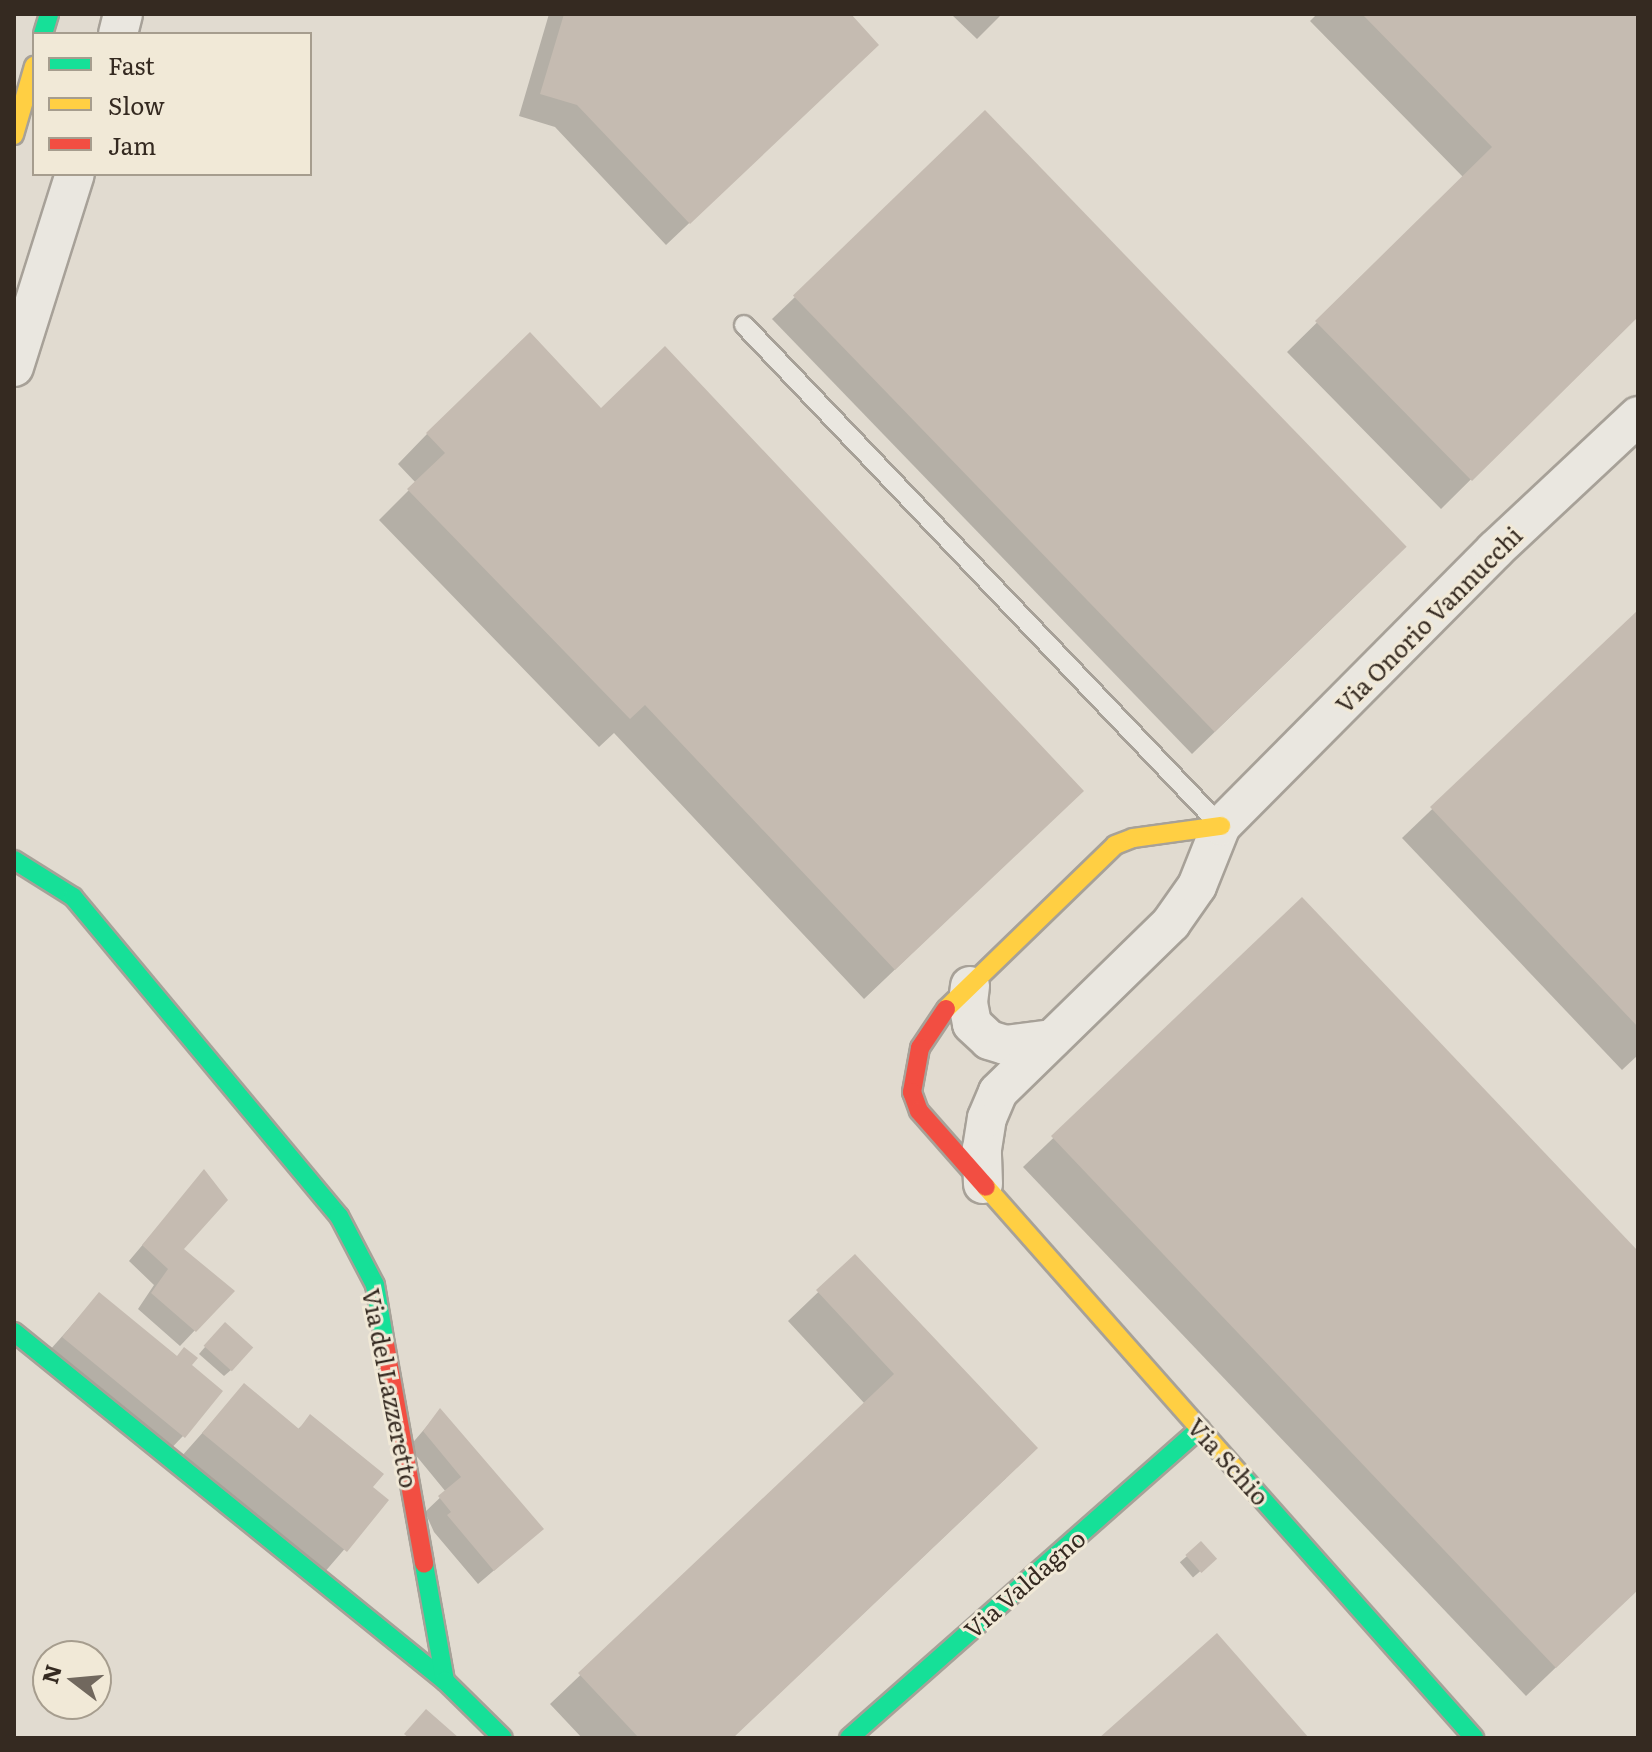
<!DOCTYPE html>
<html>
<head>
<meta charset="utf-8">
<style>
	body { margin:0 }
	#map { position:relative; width:1652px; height:1752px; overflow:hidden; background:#e1dbd0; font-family:Literata,serif }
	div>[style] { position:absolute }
	.shadow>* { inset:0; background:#0003; transform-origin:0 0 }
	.building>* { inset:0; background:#c5bbb1; transform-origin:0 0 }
	.roads { filter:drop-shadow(2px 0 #a7a198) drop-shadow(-2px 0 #a7a198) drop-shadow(0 2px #a7a198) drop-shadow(0 -2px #a7a198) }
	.lane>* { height:18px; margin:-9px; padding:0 9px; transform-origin:9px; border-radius:9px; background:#eae7e0 }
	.street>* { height:38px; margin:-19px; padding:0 19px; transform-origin:19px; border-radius:19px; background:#eae7e0 }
	.fast>* { height:18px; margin:-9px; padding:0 9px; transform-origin:9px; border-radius:9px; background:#16e098 }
	.slow>* { height:18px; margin:-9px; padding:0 9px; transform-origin:9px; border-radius:9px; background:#ffcf43 }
	.jam>* { height:18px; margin:-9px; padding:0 9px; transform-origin:9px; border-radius:9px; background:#f24e42 }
	span { translate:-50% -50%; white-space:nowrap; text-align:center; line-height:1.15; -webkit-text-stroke:6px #f1e9d7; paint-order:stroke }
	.street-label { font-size:24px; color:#352a21 }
	.frame { position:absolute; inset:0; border:16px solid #352a21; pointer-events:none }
	.legend { position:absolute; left:32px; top:32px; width:280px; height:144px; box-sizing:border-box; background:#f1e9d7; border:2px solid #a69d8e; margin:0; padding:10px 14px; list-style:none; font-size:24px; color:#352a21 }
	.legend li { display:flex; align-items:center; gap:16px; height:40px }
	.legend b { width:40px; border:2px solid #a69d8e }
	.north { position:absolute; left:32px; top:1640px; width:80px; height:80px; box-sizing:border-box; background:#f1e9d7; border:2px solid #a69d8e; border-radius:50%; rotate:286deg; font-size:22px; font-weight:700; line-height:32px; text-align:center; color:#352a21 }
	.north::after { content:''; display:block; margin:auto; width:28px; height:36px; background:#71685e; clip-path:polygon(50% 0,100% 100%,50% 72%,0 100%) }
</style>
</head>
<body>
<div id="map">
	<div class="shadow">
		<i style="clip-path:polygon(549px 14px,848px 14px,854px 67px,666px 245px,555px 127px,519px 116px)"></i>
		<i style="clip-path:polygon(951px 14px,1002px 14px,977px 39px)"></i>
		<i style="clip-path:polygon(1317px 14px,1638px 14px,1638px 314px,1441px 509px,1287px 352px,1464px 178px,1310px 21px)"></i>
		<i style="clip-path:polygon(795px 297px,1382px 570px,1192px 754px,772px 319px)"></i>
		<i style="clip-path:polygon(601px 411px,1052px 820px,864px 999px,614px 733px,599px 747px,379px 520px,416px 483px,398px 464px,427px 434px)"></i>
		<i style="clip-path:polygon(1638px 612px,1638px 1055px,1622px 1070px,1402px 838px)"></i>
		<i style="clip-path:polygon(1302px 900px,1638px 1254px,1638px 1589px,1526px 1696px,1023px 1167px)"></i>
		<i style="clip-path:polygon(204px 1172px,182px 1250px,232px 1291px,180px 1346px,138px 1309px,154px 1285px,129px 1261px)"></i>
		<i style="clip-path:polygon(855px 1257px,1006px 1478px,732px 1738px,582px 1738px,550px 1704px,865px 1404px,788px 1321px)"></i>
		<i style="clip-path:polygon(99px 1295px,189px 1366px,183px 1436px,161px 1459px,41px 1360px)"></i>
		<i style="clip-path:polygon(218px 1332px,231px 1370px,224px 1376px,199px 1354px)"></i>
		<i style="clip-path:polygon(244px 1386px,297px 1430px,311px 1417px,370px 1488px,386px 1501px,323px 1574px,181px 1457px)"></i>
		<i style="clip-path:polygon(440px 1411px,526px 1543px,478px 1584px,434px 1532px,425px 1512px,446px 1492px,409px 1447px)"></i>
		<i style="left:1201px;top:1544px;width:20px;height:28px;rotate:49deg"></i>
	</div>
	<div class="building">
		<i style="clip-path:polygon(564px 14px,851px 14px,879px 45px,690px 224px,577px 105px,540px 94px)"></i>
		<i style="clip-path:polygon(1362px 14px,1638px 14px,1638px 317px,1472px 481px,1315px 321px,1492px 147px)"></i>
		<i style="left:985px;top:110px;width:607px;height:267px;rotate:46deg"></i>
		<i style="clip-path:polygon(530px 332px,601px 408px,665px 346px,1084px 791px,895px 970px,645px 705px,630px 719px,407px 489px,445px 453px,426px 433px)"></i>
		<i style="clip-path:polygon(1638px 610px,1638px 1027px,1430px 807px)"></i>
		<i style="clip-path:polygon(1302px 897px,1638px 1251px,1638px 1590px,1556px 1668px,1051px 1136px)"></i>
		<i style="clip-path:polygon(204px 1169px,228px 1200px,184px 1249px,235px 1291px,196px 1332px,151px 1293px,168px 1269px,142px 1245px)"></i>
		<i style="clip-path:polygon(855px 1254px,1038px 1448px,733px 1738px,639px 1738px,578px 1673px,894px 1374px,816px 1290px)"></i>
		<i style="clip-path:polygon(99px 1292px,177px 1356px,184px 1347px,198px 1358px,192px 1365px,223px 1391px,185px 1438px,62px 1337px)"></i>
		<i style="left:225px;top:1322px;width:38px;height:32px;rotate:42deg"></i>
		<i style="clip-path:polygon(244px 1383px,299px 1429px,310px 1414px,384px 1474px,373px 1487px,389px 1500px,347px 1552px,202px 1433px)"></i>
		<i style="clip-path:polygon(440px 1408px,544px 1529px,494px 1571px,447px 1515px,451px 1512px,438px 1496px,461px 1477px,423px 1431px)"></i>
		<i style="left:1201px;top:1541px;width:24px;height:21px;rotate:48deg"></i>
		<i style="clip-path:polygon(1217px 1633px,1309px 1738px,1099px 1738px)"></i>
		<i style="clip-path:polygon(426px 1709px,459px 1738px,409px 1738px,404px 1734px)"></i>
	</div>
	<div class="roads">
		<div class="lane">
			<i style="left:744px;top:325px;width:689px;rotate:46.41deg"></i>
		</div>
		<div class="street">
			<i style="left:118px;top:34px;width:21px;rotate:-76deg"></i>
			<i style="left:14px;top:367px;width:202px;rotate:-72.5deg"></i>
			<i style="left:970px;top:986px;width:17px;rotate:97deg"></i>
			<i style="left:968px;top:1003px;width:21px;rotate:79deg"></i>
			<i style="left:972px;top:1024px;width:23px;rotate:43deg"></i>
			<i style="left:989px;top:1040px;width:17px;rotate:17deg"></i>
			<i style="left:1005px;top:1045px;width:47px;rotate:-7.3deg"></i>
			<i style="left:983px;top:1184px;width:35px;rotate:-92deg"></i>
			<i style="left:982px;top:1149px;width:31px;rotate:-81deg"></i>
			<i style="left:987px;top:1118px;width:28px;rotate:-67deg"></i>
			<i style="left:998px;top:1092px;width:242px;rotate:-44.3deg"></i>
			<i style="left:1171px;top:923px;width:45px;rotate:-54.9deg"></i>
			<i style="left:1197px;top:886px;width:65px;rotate:-68.2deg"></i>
			<i style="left:1221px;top:826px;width:389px;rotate:-45.2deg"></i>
			<i style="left:1495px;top:550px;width:196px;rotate:-43.1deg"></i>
		</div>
		<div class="fast">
			<i style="left:43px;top:34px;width:21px;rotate:-73deg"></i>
			<i style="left:14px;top:860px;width:70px;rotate:32.1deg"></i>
			<i style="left:73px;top:897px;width:415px;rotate:50.2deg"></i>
			<i style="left:339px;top:1216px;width:78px;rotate:62.4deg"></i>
			<i style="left:375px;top:1285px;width:60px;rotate:80.4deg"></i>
			<i style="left:14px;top:1332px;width:555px;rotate:39deg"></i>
			<i style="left:1240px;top:1474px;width:353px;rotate:48.4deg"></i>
			<i style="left:424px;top:1564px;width:119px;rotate:79.8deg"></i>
			<i style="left:445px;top:1681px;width:81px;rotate:44.5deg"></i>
			<i style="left:849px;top:1738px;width:468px;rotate:-41.4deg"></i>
		</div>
		<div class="slow">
			<i style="left:14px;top:135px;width:72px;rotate:-73.8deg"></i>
			<i style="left:946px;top:1009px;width:235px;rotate:-44.1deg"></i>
			<i style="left:1115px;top:845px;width:19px;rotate:-21deg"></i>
			<i style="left:1133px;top:838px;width:89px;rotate:-7.8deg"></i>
			<i style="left:986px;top:1187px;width:383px;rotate:48.5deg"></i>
		</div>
		<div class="jam">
			<i style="left:946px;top:1009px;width:47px;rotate:123.7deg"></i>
			<i style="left:920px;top:1048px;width:45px;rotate:100.3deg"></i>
			<i style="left:912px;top:1092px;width:20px;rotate:70deg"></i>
			<i style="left:919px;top:1111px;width:101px;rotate:48.6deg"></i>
			<i style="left:385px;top:1344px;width:223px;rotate:79.9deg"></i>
		</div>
	</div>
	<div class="street-label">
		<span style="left:1428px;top:619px;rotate:-45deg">Via Onorio Vannucchi</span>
		<span style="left:391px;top:1388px;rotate:79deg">Via del Lazzeretto</span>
		<span style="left:1229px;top:1461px;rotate:48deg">Via Schio</span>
		<span style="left:1024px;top:1583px;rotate:-41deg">Via Valdagno</span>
	</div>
	<div class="frame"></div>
	<ul class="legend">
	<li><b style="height:10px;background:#16e098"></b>Fast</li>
	<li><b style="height:10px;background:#ffcf43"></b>Slow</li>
	<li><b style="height:10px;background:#f24e42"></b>Jam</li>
	</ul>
	<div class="north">N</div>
</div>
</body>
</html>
